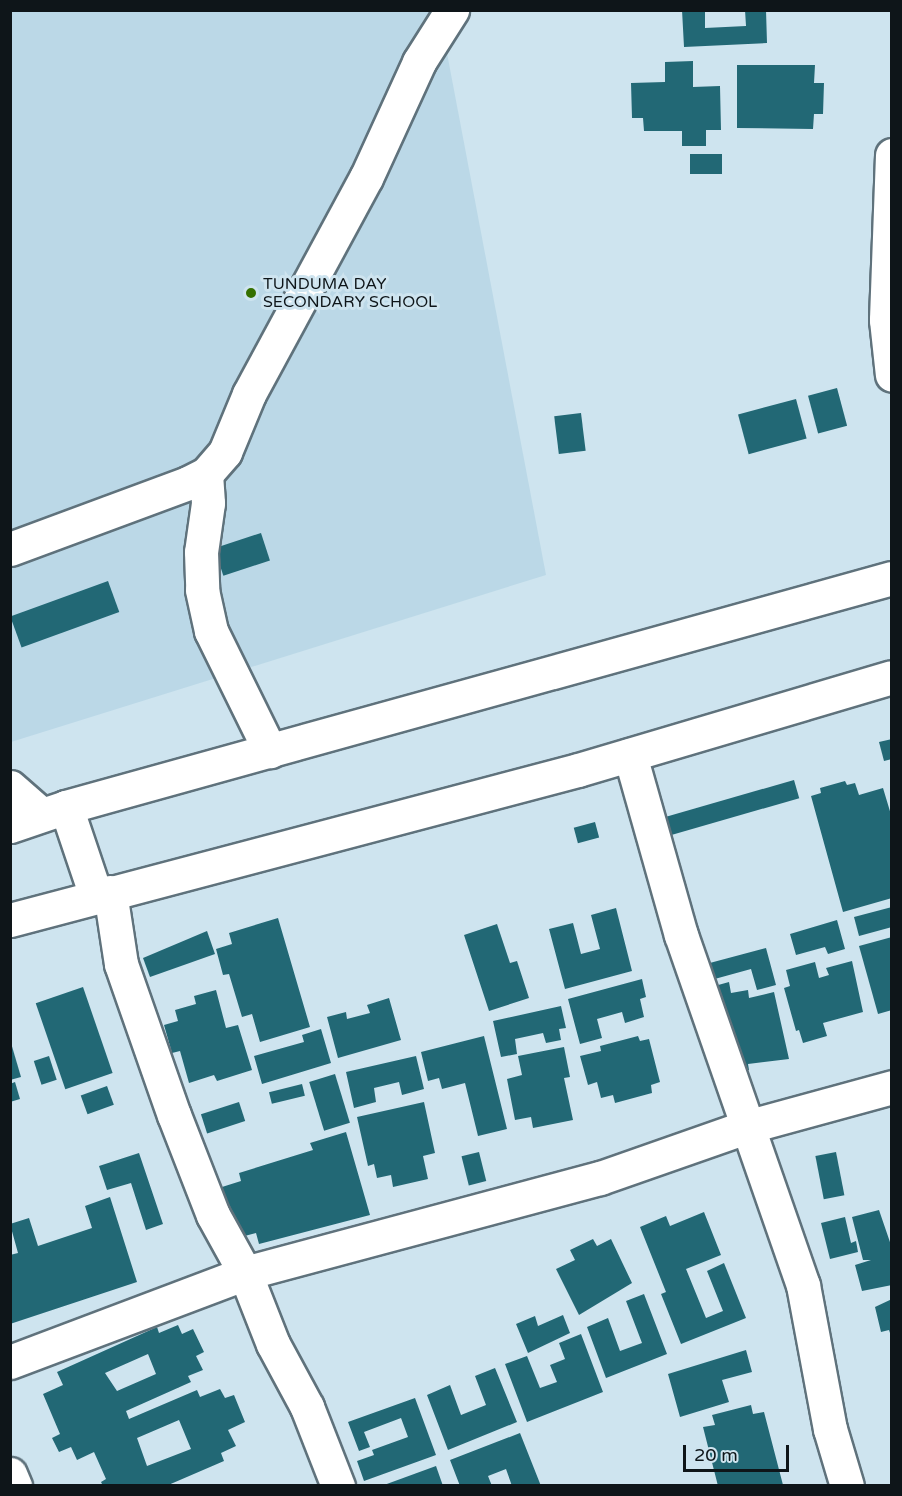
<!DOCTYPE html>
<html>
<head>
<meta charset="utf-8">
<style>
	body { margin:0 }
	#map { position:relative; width:902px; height:1496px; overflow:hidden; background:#cee4ef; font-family:"Varela Round",sans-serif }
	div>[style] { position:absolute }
	.built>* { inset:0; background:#bbd8e7 }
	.building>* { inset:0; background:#226875; transform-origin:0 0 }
	.roads { filter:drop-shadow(2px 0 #5f727c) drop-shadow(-2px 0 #5f727c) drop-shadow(0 2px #5f727c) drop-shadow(0 -2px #5f727c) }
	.minor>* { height:33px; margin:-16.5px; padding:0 16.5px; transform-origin:16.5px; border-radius:16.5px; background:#fff }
	.highway>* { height:33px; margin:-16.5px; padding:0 16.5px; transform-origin:16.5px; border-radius:16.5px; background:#fff }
	.dots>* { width:16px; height:16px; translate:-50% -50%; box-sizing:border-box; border:3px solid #cee4ef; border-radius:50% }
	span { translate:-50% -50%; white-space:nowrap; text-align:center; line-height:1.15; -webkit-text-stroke:6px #cee4ef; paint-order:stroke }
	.poi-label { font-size:16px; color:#0e1519 }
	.left { translate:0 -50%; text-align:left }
	.frame { position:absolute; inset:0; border:12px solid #0e1519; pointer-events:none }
	.scale { position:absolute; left:683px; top:1445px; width:106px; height:27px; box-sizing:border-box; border:3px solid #0e1519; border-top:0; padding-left:8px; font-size:18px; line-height:21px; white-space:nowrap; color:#0e1519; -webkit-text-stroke:4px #cee4ef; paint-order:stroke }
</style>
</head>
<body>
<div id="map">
	<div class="built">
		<i style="clip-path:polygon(11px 11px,439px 11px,546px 575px,11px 742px)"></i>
	</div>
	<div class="building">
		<i style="clip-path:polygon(682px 10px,705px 10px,705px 28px,746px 26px,745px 10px,766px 10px,767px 43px,684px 47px)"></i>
		<i style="clip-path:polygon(693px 61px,693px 87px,720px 86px,721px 130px,706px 130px,706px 146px,682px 146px,682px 131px,644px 131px,643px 118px,632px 118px,631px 83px,665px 82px,665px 62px)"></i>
		<i style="clip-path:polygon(737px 65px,815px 65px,814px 83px,824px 83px,823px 114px,814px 114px,813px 129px,737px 128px)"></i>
		<i style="left:690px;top:154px;width:32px;height:20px"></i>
		<i style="left:837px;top:388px;width:39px;height:30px;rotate:75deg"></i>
		<i style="left:796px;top:399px;width:41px;height:60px;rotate:75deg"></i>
		<i style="left:581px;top:413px;width:38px;height:27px;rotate:83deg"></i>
		<i style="left:261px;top:533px;width:29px;height:49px;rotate:72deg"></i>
		<i style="left:108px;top:581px;width:33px;height:104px;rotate:70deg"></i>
		<i style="clip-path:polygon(892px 739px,892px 759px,884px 761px,879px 742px)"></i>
		<i style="left:794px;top:780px;width:19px;height:142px;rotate:74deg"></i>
		<i style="clip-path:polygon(845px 781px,847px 785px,855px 783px,859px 795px,883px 788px,892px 818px,892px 898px,843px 912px,811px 796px,821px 793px,820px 788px)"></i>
		<i style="left:595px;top:822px;width:16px;height:22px;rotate:75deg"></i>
		<i style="clip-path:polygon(892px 907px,892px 927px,859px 936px,854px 917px)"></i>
		<i style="clip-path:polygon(616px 908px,632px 971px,565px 989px,549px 929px,573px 923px,581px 954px,600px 949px,591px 915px)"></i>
		<i style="clip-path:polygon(278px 918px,310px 1027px,260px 1042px,252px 1014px,242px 1017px,229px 974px,223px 975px,216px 949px,232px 944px,229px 933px)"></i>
		<i style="clip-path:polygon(837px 920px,845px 949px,828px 954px,825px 947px,796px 955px,790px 934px)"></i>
		<i style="clip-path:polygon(497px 924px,510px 963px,517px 961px,529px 998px,489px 1011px,464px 935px)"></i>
		<i style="clip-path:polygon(207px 931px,215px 954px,150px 977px,143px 958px)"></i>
		<i style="clip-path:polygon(892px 937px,892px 1010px,878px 1014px,859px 946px)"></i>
		<i style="clip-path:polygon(766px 948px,776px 985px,757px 990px,751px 969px,711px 980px,706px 964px)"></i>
		<i style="clip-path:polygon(852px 961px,863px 1012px,823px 1023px,827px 1036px,803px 1043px,799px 1030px,796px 1031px,784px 988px,790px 986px,786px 970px,815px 962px,819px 978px,829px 975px,826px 968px)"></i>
		<i style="clip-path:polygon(642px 979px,646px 997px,640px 999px,644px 1017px,625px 1023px,622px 1012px,597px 1019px,602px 1038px,580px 1044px,568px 999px)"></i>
		<i style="clip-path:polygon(729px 982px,731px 993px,748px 990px,749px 998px,774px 992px,789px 1059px,748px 1064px,749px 1070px,731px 1075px,711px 987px)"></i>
		<i style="left:83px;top:987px;width:91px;height:50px;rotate:71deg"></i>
		<i style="clip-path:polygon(216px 990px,226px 1028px,238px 1025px,252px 1070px,217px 1081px,214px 1075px,189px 1083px,180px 1051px,172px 1053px,164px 1025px,178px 1021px,175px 1010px,196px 1004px,194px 996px)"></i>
		<i style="clip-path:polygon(389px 998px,401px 1040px,338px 1058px,327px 1017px,346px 1012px,347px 1019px,370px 1013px,367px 1005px)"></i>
		<i style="clip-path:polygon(561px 1006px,566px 1028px,559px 1029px,561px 1040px,546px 1043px,543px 1033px,515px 1039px,517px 1054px,501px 1057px,493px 1021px)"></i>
		<i style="clip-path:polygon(321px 1029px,331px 1063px,262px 1084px,254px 1056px,304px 1042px,302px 1035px)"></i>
		<i style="clip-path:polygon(484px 1036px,507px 1129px,478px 1136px,465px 1083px,442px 1089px,439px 1078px,428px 1081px,421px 1052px)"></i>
		<i style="clip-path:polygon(638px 1036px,640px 1041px,649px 1039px,660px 1082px,651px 1085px,652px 1093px,615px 1103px,613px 1095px,601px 1098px,597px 1082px,588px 1085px,580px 1056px,601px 1051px,600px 1046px)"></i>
		<i style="clip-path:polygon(11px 1043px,21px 1077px,10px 1080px,10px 1044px)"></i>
		<i style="clip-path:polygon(564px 1047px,570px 1077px,564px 1078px,573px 1120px,533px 1128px,531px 1117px,515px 1120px,507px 1079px,522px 1075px,518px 1056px)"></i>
		<i style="left:49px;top:1056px;width:25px;height:16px;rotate:72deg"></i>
		<i style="clip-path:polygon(416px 1056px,424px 1089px,402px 1095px,399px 1082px,374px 1088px,376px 1102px,354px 1108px,346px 1072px)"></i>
		<i style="left:335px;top:1074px;width:51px;height:27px;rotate:73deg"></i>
		<i style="clip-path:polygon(15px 1082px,20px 1099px,10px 1102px,10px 1084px)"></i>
		<i style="left:302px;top:1084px;width:12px;height:34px;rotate:76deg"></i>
		<i style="left:107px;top:1086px;width:20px;height:28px;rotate:70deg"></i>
		<i style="left:239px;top:1102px;width:20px;height:40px;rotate:72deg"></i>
		<i style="clip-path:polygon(424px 1102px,435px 1153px,423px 1156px,428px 1179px,393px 1187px,391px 1175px,377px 1178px,374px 1164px,368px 1166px,357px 1117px)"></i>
		<i style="clip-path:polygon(346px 1132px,370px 1215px,259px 1244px,256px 1233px,237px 1238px,222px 1187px,241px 1181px,239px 1173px,313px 1150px,310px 1143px)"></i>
		<i style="left:479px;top:1152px;width:30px;height:18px;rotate:76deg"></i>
		<i style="left:836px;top:1152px;width:44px;height:21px;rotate:79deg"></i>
		<i style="clip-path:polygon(139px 1153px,163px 1224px,146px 1230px,131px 1183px,107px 1190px,99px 1166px)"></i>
		<i style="clip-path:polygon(110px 1197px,137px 1282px,10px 1324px,10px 1255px,18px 1253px,10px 1224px,29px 1218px,38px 1246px,92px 1228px,85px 1206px)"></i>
		<i style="clip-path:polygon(879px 1210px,892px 1248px,892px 1285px,862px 1291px,855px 1265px,871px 1260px,863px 1260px,852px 1217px)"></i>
		<i style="clip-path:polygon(704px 1212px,721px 1255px,686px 1269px,706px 1318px,723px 1311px,707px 1271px,724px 1263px,746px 1318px,681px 1344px,661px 1294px,666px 1292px,640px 1227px,666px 1216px,670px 1226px)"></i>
		<i style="clip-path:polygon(845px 1217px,851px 1243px,856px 1241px,858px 1252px,830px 1259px,821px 1223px)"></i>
		<i style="clip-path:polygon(593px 1239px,597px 1246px,611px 1239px,632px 1283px,579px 1315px,556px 1269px,575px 1260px,570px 1250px)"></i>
		<i style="clip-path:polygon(644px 1294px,667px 1354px,606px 1378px,587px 1327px,608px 1318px,620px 1351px,642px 1343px,626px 1301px)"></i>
		<i style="clip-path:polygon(892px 1299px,892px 1336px,891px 1336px,889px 1330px,881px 1332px,875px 1307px)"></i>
		<i style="clip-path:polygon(563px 1315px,570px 1333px,528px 1353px,516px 1324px,535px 1316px,538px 1326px)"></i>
		<i style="clip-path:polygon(evenodd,178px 1325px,182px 1334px,193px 1329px,204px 1352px,196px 1356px,203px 1370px,188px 1376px,191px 1382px,126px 1411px,129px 1419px,197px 1390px,200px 1397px,220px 1389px,225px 1398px,234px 1395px,245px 1422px,228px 1430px,236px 1446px,221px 1453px,224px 1461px,166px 1486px,103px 1486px,101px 1482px,106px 1479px,94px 1452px,77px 1460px,71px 1447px,59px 1452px,52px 1438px,60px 1434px,43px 1394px,63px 1385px,57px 1372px,157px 1327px,159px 1333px,178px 1325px,148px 1354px,156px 1374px,117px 1391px,105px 1373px,148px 1354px,178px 1325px,179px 1420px,191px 1449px,147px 1466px,137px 1438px,179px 1420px)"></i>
		<i style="clip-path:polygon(581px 1334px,603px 1392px,527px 1422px,505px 1364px,527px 1356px,540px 1388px,557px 1382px,550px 1365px,565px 1359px,559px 1343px)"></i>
		<i style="clip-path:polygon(746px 1350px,752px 1372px,722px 1380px,729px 1402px,680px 1417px,668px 1374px)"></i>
		<i style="clip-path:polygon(495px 1368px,517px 1422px,448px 1450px,427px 1395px,450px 1385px,461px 1415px,486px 1405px,475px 1376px)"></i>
		<i style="clip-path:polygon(415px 1398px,436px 1455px,364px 1481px,357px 1461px,374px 1455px,372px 1450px,408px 1437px,401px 1418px,364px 1432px,370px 1447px,359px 1451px,348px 1422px)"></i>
		<i style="clip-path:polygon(751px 1405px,753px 1414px,764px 1412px,783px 1485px,718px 1486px,703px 1427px,715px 1425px,712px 1415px)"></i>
		<i style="clip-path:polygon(520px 1433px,541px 1486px,512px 1486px,506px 1469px,488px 1476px,492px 1486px,460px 1486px,450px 1460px)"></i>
		<i style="clip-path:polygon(436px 1466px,443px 1486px,384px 1486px,384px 1485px)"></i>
	</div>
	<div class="roads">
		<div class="minor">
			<i style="left:892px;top:155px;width:165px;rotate:92.1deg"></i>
			<i style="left:886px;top:320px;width:55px;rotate:83.8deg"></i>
			<i style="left:206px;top:474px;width:29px;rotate:86deg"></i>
			<i style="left:208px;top:503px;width:49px;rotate:98.1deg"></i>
			<i style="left:201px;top:552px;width:38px;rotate:88deg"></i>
			<i style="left:202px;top:590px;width:42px;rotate:77.6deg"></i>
			<i style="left:211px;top:631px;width:134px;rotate:63.8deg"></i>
			<i style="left:10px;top:549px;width:190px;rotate:-20.3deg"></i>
			<i style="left:188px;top:483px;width:20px;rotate:-27deg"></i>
			<i style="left:206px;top:474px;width:29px;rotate:-49deg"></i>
			<i style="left:225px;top:452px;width:63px;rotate:-67.5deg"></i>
			<i style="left:249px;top:394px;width:246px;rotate:-61.6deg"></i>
			<i style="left:366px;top:178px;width:128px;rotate:-65.4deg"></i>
			<i style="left:419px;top:62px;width:62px;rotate:-57.6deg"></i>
			<i style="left:630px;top:755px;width:187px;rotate:74.2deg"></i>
			<i style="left:681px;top:935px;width:371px;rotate:70.8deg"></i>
			<i style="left:803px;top:1285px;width:147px;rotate:79.4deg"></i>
			<i style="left:830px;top:1429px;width:59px;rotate:73.4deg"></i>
			<i style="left:10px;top:787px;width:41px;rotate:41.1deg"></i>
			<i style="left:66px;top:807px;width:94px;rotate:71.4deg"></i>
			<i style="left:110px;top:892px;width:73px;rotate:81.3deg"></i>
			<i style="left:121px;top:964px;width:160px;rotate:70.7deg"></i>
			<i style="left:174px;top:1115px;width:107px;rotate:68.7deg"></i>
			<i style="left:213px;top:1215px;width:66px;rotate:61.1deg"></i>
			<i style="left:245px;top:1273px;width:76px;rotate:68.5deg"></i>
			<i style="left:273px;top:1344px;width:72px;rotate:61.6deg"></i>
			<i style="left:307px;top:1407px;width:85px;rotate:68.6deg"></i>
			<i style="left:10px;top:920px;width:587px;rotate:-14.79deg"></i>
			<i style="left:578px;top:770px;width:327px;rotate:-16.5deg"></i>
			<i style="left:10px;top:1362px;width:251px;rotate:-20.7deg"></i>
			<i style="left:245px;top:1273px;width:367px;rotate:-15deg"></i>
			<i style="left:600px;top:1178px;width:155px;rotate:-19.3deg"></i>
			<i style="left:746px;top:1127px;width:151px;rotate:-15.3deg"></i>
			<i style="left:10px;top:1474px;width:13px;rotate:67deg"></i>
		</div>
		<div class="highway">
			<i style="left:10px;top:826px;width:59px;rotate:-18.7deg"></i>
			<i style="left:66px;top:807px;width:857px;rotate:-15.5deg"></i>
		</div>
	</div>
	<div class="dots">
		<i style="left:251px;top:293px;background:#357000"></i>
	</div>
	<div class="poi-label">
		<span class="left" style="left:263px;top:293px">TUNDUMA DAY<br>SECONDARY SCHOOL</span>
	</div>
	<div class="frame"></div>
	<div class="scale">20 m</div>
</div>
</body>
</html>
